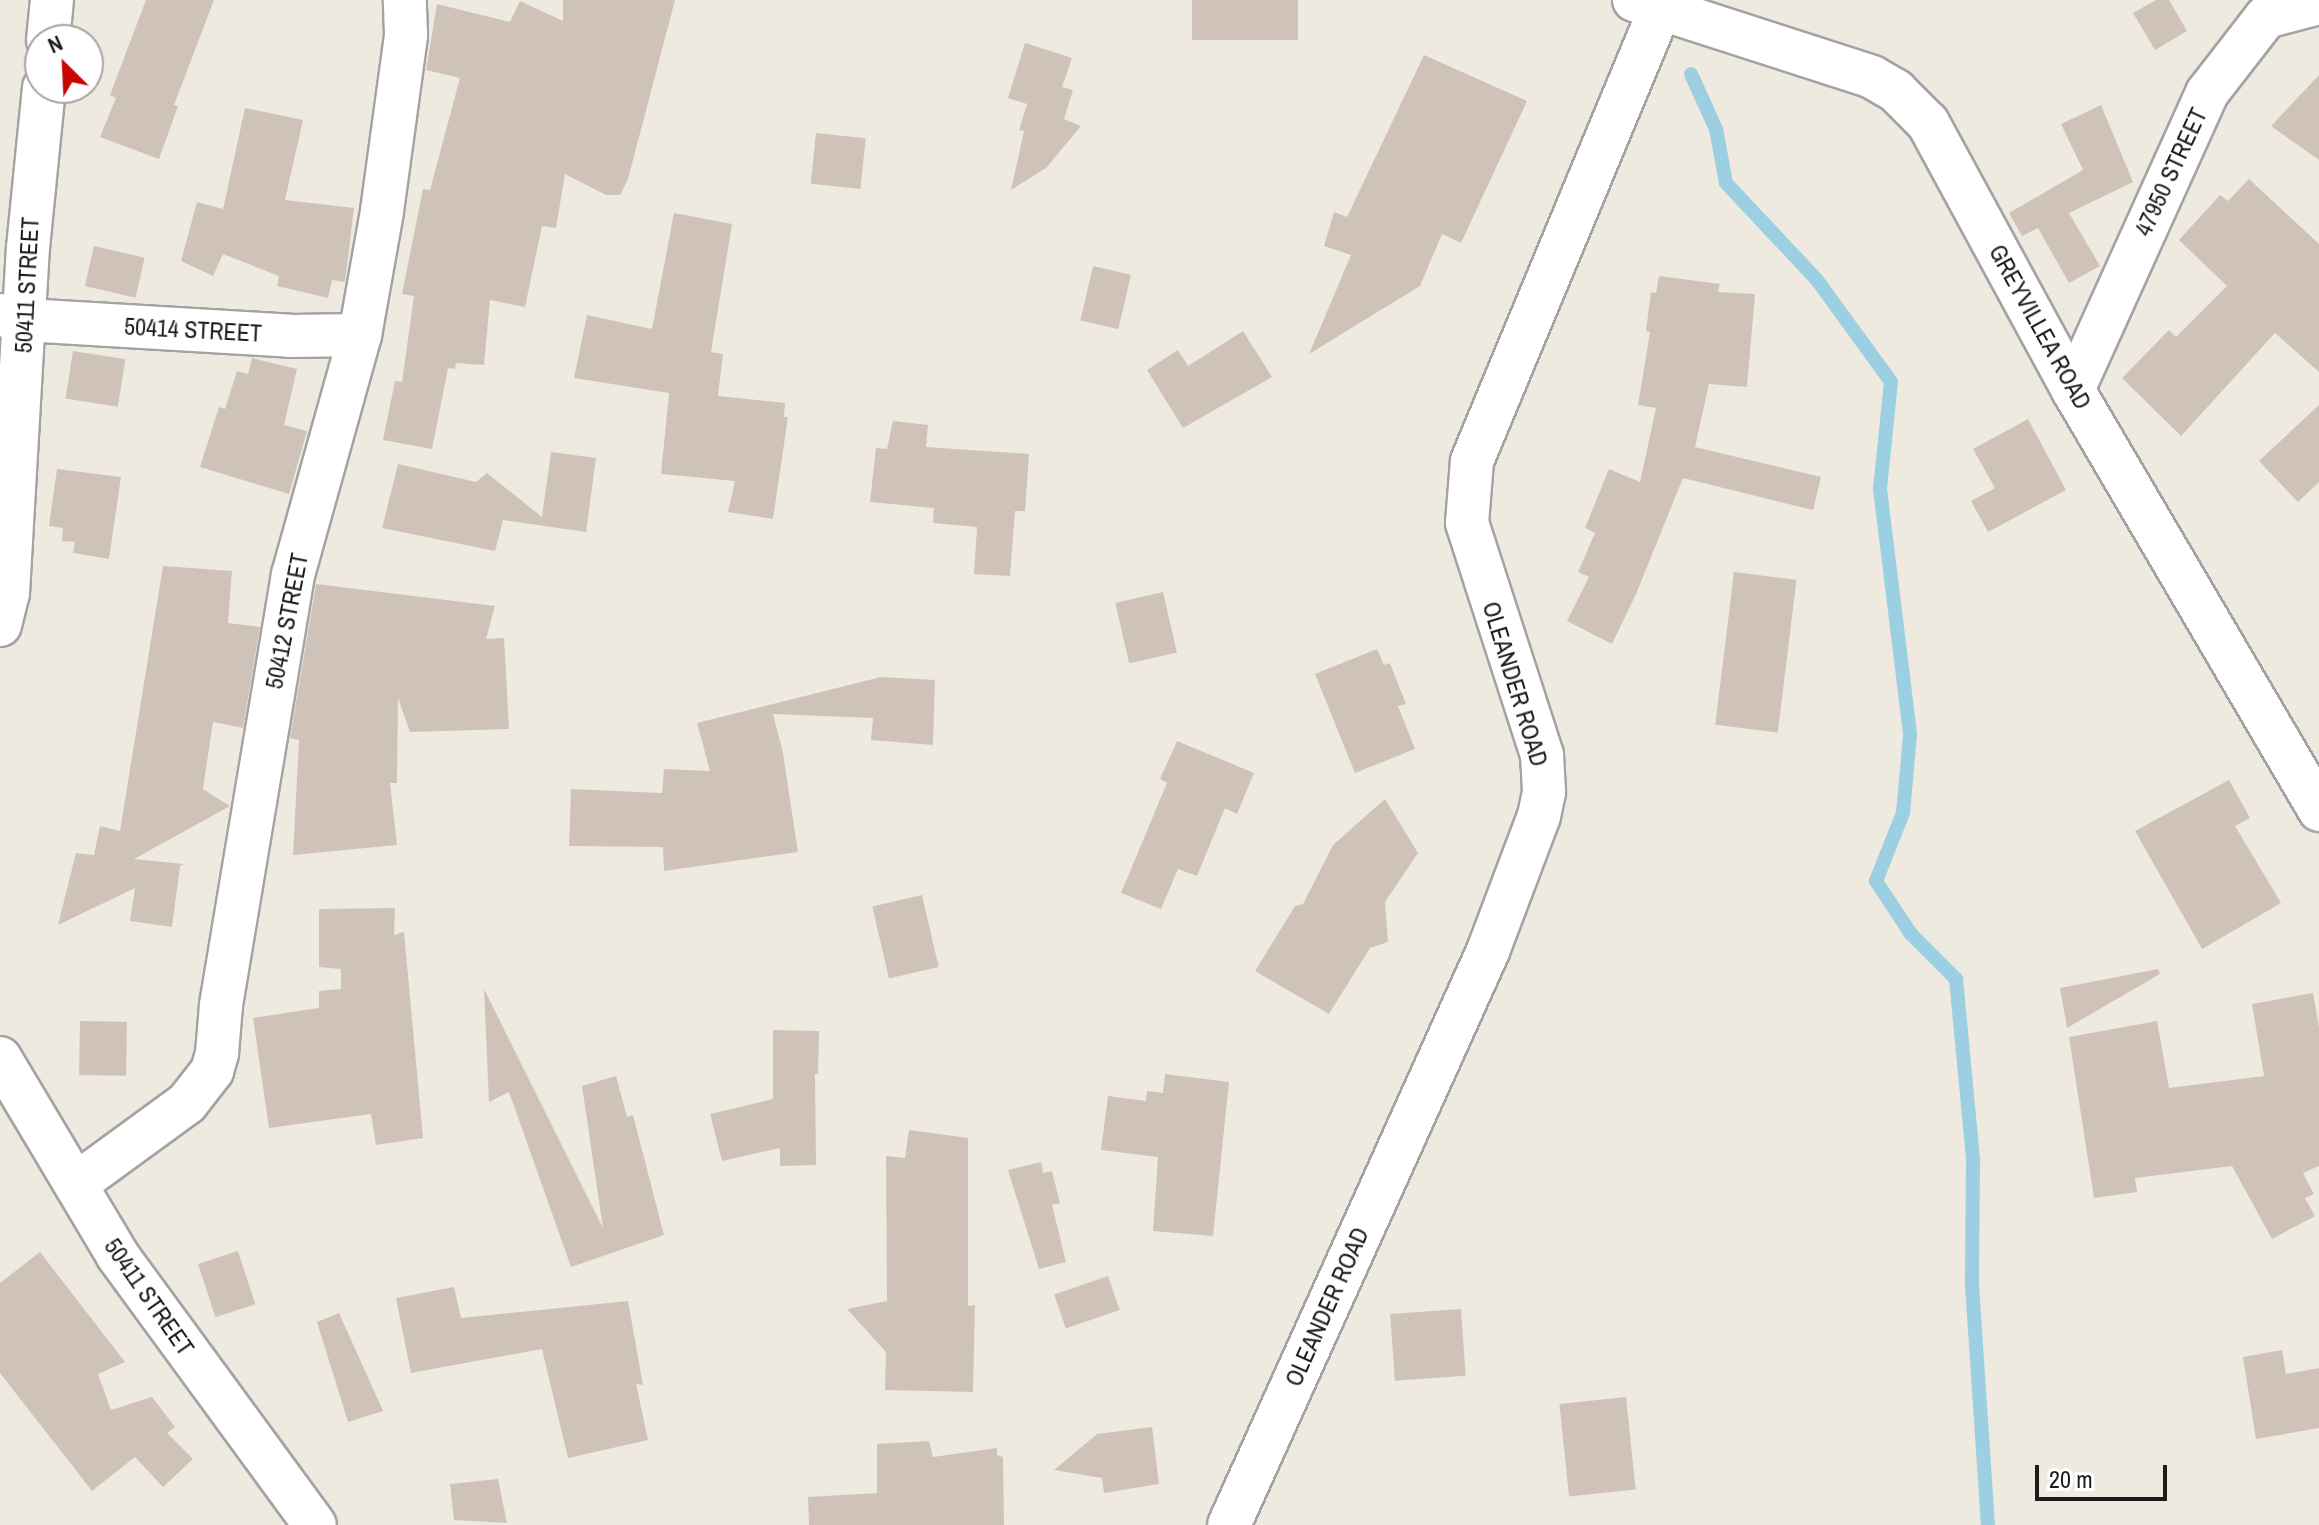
<!DOCTYPE html>
<html>
<head>
<meta charset="utf-8">
<style>
	body { margin:0 }
	#map { position:relative; width:2319px; height:1525px; overflow:hidden; background:#efeae0; font-family:"Archivo Narrow",sans-serif }
	div>[style] { position:absolute }
	.stream>* { height:14px; margin:-7px; padding:0 7px; transform-origin:7px; border-radius:7px; background:#9ccfe1 }
	.building>* { inset:0; background:#cfc3b9; transform-origin:0 0 }
	.roads { filter:drop-shadow(2px 0 #a3a3a3) drop-shadow(-2px 0 #a3a3a3) drop-shadow(0 2px #a3a3a3) drop-shadow(0 -2px #a3a3a3) }
	.minor>* { height:42px; margin:-21px; padding:0 21px; transform-origin:21px; border-radius:21px; background:#fff }
	span { translate:-50% -50%; white-space:nowrap; text-align:center; line-height:1.15; -webkit-text-stroke:8px #fff; paint-order:stroke }
	.street-label { font-size:24px; color:#1c1c1c }
	.north { position:absolute; left:24px; top:24px; width:80px; height:80px; box-sizing:border-box; background:#fff; border:2px solid #a4a4a4; border-radius:50%; rotate:336deg; font-size:22px; font-weight:700; line-height:32px; text-align:center; color:#1c1c1c }
	.north::after { content:''; display:block; margin:auto; width:28px; height:36px; background:#c80600; clip-path:polygon(50% 0,100% 100%,50% 72%,0 100%) }
	.scale { position:absolute; left:2035px; top:1465px; width:132px; height:36px; box-sizing:border-box; border:4px solid #1c1c1c; border-top:0; padding-left:10px; font-size:24px; line-height:28px; white-space:nowrap; color:#1c1c1c; -webkit-text-stroke:6px #fff; paint-order:stroke }
</style>
</head>
<body>
<div id="map">
	<div class="stream">
		<i style="left:1691px;top:74px;width:60px;rotate:65.6deg"></i>
		<i style="left:1716px;top:129px;width:55px;rotate:79.5deg"></i>
		<i style="left:1726px;top:183px;width:133px;rotate:46.8deg"></i>
		<i style="left:1817px;top:280px;width:126px;rotate:54deg"></i>
		<i style="left:1891px;top:382px;width:108px;rotate:95.9deg"></i>
		<i style="left:1880px;top:489px;width:248px;rotate:83deg"></i>
		<i style="left:1910px;top:735px;width:78px;rotate:95.1deg"></i>
		<i style="left:1903px;top:813px;width:73px;rotate:111.7deg"></i>
		<i style="left:1876px;top:881px;width:64px;rotate:56.6deg"></i>
		<i style="left:1911px;top:934px;width:64px;rotate:45deg"></i>
		<i style="left:1956px;top:979px;width:182px;rotate:84.6deg"></i>
		<i style="left:1973px;top:1160px;width:125px;rotate:90.5deg"></i>
		<i style="left:1972px;top:1285px;width:241px;rotate:86.2deg"></i>
	</div>
	<div class="building">
		<i style="clip-path:polygon(146px 0,214px 0,174px 105px,178px 106px,159px 159px,100px 137px,116px 98px,110px 95px)"></i>
		<i style="clip-path:polygon(563px 0,675px 0,628px 179px,620px 195px,606px 195px,565px 174px,556px 228px,542px 226px,525px 307px,490px 300px,484px 365px,456px 363px,455px 369px,448px 368px,432px 449px,383px 440px,395px 381px,402px 382px,414px 296px,402px 294px,423px 189px,430px 190px,460px 78px,426px 70px,437px 4px,510px 22px,520px 1px,563px 21px)"></i>
		<i style="left:1192px;top:0;width:106px;height:40px"></i>
		<i style="clip-path:polygon(2156px 0,2169px 0,2187px 31px,2155px 50px,2133px 13px)"></i>
		<i style="clip-path:polygon(1025px 43px,1072px 58px,1062px 87px,1073px 90px,1064px 119px,1081px 126px,1046px 168px,1011px 190px,1024px 131px,1019px 130px,1027px 104px,1008px 98px)"></i>
		<i style="clip-path:polygon(1424px 55px,1527px 101px,1461px 243px,1442px 234px,1420px 286px,1309px 354px,1351px 255px,1324px 246px,1334px 212px,1347px 217px)"></i>
		<i style="clip-path:polygon(2319px 75px,2319px 160px,2271px 126px)"></i>
		<i style="clip-path:polygon(2101px 105px,2133px 182px,2069px 213px,2100px 266px,2069px 283px,2038px 228px,2022px 236px,2009px 213px,2083px 170px,2061px 124px)"></i>
		<i style="clip-path:polygon(245px 108px,303px 120px,285px 200px,354px 208px,345px 282px,332px 280px,328px 298px,277px 286px,279px 276px,223px 254px,213px 276px,181px 261px,197px 202px,223px 209px)"></i>
		<i style="left:816px;top:133px;width:50px;height:51px;rotate:6deg"></i>
		<i style="clip-path:polygon(2249px 179px,2319px 244px,2319px 372px,2275px 333px,2181px 436px,2122px 378px,2169px 330px,2176px 337px,2227px 286px,2179px 240px,2220px 195px,2228px 201px)"></i>
		<i style="clip-path:polygon(674px 213px,732px 224px,711px 352px,723px 354px,718px 396px,785px 403px,784px 417px,788px 417px,773px 519px,728px 512px,735px 481px,661px 474px,669px 393px,574px 378px,587px 315px,652px 329px)"></i>
		<i style="left:94px;top:246px;width:52px;height:41px;rotate:13deg"></i>
		<i style="left:1093px;top:266px;width:39px;height:56px;rotate:13deg"></i>
		<i style="clip-path:polygon(1659px 276px,1720px 284px,1718px 292px,1755px 294px,1747px 387px,1709px 384px,1695px 447px,1821px 477px,1813px 510px,1683px 478px,1636px 594px,1612px 644px,1567px 621px,1589px 577px,1578px 572px,1595px 533px,1585px 528px,1609px 469px,1640px 482px,1656px 408px,1638px 405px,1650px 332px,1646px 331px,1651px 292px,1656px 293px)"></i>
		<i style="clip-path:polygon(1243px 331px,1272px 377px,1183px 428px,1147px 370px,1178px 350px,1188px 366px)"></i>
		<i style="left:73px;top:351px;width:53px;height:48px;rotate:9deg"></i>
		<i style="clip-path:polygon(252px 358px,297px 369px,284px 425px,307px 431px,289px 494px,200px 467px,219px 407px,225px 409px,237px 371px,248px 374px)"></i>
		<i style="clip-path:polygon(2319px 405px,2319px 482px,2298px 502px,2259px 461px)"></i>
		<i style="clip-path:polygon(2028px 419px,2066px 490px,1988px 532px,1971px 501px,1995px 488px,1973px 449px)"></i>
		<i style="clip-path:polygon(893px 421px,928px 425px,926px 447px,1029px 454px,1025px 511px,1015px 511px,1010px 576px,974px 574px,977px 527px,933px 523px,934px 508px,870px 502px,876px 448px,887px 449px)"></i>
		<i style="clip-path:polygon(551px 452px,596px 458px,586px 532px,503px 520px,495px 551px,382px 528px,398px 464px,476px 482px,487px 473px,542px 517px)"></i>
		<i style="clip-path:polygon(57px 469px,121px 477px,109px 559px,73px 553px,75px 542px,62px 541px,63px 528px,49px 526px)"></i>
		<i style="clip-path:polygon(163px 566px,232px 571px,228px 623px,260px 627px,243px 728px,213px 722px,203px 789px,230px 806px,134px 859px,184px 864px,180px 866px,172px 927px,130px 921px,135px 888px,58px 925px,76px 853px,94px 855px,100px 826px,120px 831px)"></i>
		<i style="left:1734px;top:572px;width:63px;height:154px;rotate:7deg"></i>
		<i style="clip-path:polygon(316px 584px,495px 606px,486px 639px,504px 638px,509px 729px,410px 732px,398px 698px,397px 783px,390px 783px,397px 845px,293px 855px,299px 740px,290px 738px)"></i>
		<i style="left:1163px;top:592px;width:62px;height:49px;rotate:77deg"></i>
		<i style="clip-path:polygon(1377px 649px,1384px 665px,1390px 663px,1406px 704px,1398px 706px,1415px 749px,1355px 773px,1315px 674px)"></i>
		<i style="clip-path:polygon(881px 677px,935px 680px,933px 745px,871px 740px,873px 718px,773px 714px,783px 753px,798px 852px,664px 871px,663px 847px,569px 846px,571px 789px,662px 793px,664px 769px,710px 771px,697px 723px)"></i>
		<i style="clip-path:polygon(1177px 741px,1254px 773px,1237px 814px,1225px 808px,1197px 876px,1178px 869px,1161px 909px,1121px 893px,1167px 783px,1160px 779px)"></i>
		<i style="clip-path:polygon(2229px 780px,2250px 818px,2235px 826px,2281px 903px,2202px 949px,2135px 831px)"></i>
		<i style="clip-path:polygon(1385px 799px,1418px 853px,1385px 902px,1388px 942px,1370px 948px,1329px 1014px,1255px 971px,1295px 906px,1303px 904px,1333px 845px)"></i>
		<i style="left:922px;top:895px;width:74px;height:51px;rotate:77deg"></i>
		<i style="clip-path:polygon(395px 908px,394px 935px,404px 932px,423px 1138px,376px 1145px,371px 1114px,269px 1128px,253px 1018px,319px 1008px,319px 991px,341px 989px,341px 969px,319px 967px,319px 909px)"></i>
		<i style="clip-path:polygon(2158px 969px,2160px 974px,2067px 1028px,2060px 988px)"></i>
		<i style="clip-path:polygon(484px 989px,603px 1228px,582px 1086px,616px 1076px,627px 1117px,633px 1115px,664px 1235px,571px 1267px,509px 1092px,489px 1102px)"></i>
		<i style="clip-path:polygon(2313px 993px,2319px 1027px,2319px 1166px,2303px 1173px,2314px 1194px,2305px 1198px,2315px 1216px,2272px 1239px,2232px 1166px,2135px 1178px,2137px 1192px,2094px 1198px,2069px 1037px,2157px 1021px,2169px 1088px,2264px 1076px,2252px 1004px)"></i>
		<i style="left:80px;top:1021px;width:47px;height:54px;rotate:1deg"></i>
		<i style="clip-path:polygon(773px 1030px,819px 1031px,818px 1074px,815px 1074px,816px 1165px,780px 1166px,780px 1148px,722px 1161px,710px 1114px,773px 1099px)"></i>
		<i style="clip-path:polygon(1165px 1074px,1229px 1082px,1213px 1236px,1153px 1231px,1158px 1157px,1101px 1150px,1108px 1096px,1146px 1101px,1147px 1091px,1163px 1093px)"></i>
		<i style="clip-path:polygon(909px 1130px,968px 1138px,968px 1306px,975px 1305px,973px 1392px,885px 1390px,886px 1352px,847px 1309px,887px 1301px,886px 1156px,905px 1158px)"></i>
		<i style="clip-path:polygon(1041px 1162px,1043px 1173px,1052px 1171px,1060px 1203px,1052px 1205px,1066px 1262px,1039px 1269px,1008px 1170px)"></i>
		<i style="left:238px;top:1251px;width:56px;height:42px;rotate:72deg"></i>
		<i style="clip-path:polygon(40px 1252px,125px 1362px,98px 1374px,111px 1410px,152px 1397px,175px 1427px,167px 1433px,193px 1459px,163px 1487px,135px 1457px,92px 1491px,0 1373px,0 1283px)"></i>
		<i style="left:1108px;top:1276px;width:36px;height:57px;rotate:71deg"></i>
		<i style="clip-path:polygon(454px 1287px,461px 1318px,628px 1301px,643px 1385px,636px 1384px,648px 1440px,568px 1458px,542px 1349px,411px 1373px,396px 1298px)"></i>
		<i style="left:1461px;top:1309px;width:67px;height:71px;rotate:86deg"></i>
		<i style="clip-path:polygon(339px 1313px,383px 1411px,348px 1422px,317px 1322px)"></i>
		<i style="clip-path:polygon(2282px 1350px,2286px 1374px,2319px 1368px,2319px 1428px,2256px 1439px,2243px 1357px)"></i>
		<i style="left:1626px;top:1397px;width:93px;height:67px;rotate:84deg"></i>
		<i style="clip-path:polygon(1152px 1427px,1159px 1484px,1104px 1493px,1102px 1478px,1054px 1470px,1097px 1434px)"></i>
		<i style="clip-path:polygon(929px 1441px,933px 1457px,997px 1448px,997px 1455px,1003px 1457px,1004px 1525px,809px 1525px,808px 1497px,877px 1493px,877px 1444px)"></i>
		<i style="clip-path:polygon(498px 1479px,507px 1523px,454px 1520px,450px 1484px)"></i>
	</div>
	<div class="roads">
		<div class="minor">
			<i style="left:1634px;top:0;width:250px;rotate:17.9deg"></i>
			<i style="left:1872px;top:77px;width:28px;rotate:30deg"></i>
			<i style="left:1896px;top:91px;width:45px;rotate:45deg"></i>
			<i style="left:1928px;top:123px;width:304px;rotate:61.5deg"></i>
			<i style="left:2073px;top:390px;width:487px;rotate:59.6deg"></i>
			<i style="left:48px;top:40px;width:40px;rotate:-84.3deg"></i>
			<i style="left:0;top:315px;width:25px;rotate:11deg"></i>
			<i style="left:25px;top:320px;width:266px;rotate:3.4deg"></i>
			<i style="left:291px;top:336px;width:69px;rotate:-0.8deg"></i>
			<i style="left:2073px;top:390px;width:326px;rotate:-65.7deg"></i>
			<i style="left:2207px;top:93px;width:96px;rotate:-52.2deg"></i>
			<i style="left:2266px;top:17px;width:55px;rotate:-14.8deg"></i>
			<i style="left:0;top:625px;width:33px;rotate:-76deg"></i>
			<i style="left:8px;top:593px;width:346px;rotate:-86.7deg"></i>
			<i style="left:28px;top:248px;width:161px;rotate:-84.3deg"></i>
			<i style="left:0;top:1058px;width:230px;rotate:59.2deg"></i>
			<i style="left:118px;top:1256px;width:333px;rotate:53.8deg"></i>
			<i style="left:76px;top:1184px;width:137px;rotate:-36.1deg"></i>
			<i style="left:187px;top:1103px;width:41px;rotate:-52deg"></i>
			<i style="left:212px;top:1071px;width:19px;rotate:-74deg"></i>
			<i style="left:217px;top:1053px;width:48px;rotate:-85.2deg"></i>
			<i style="left:221px;top:1005px;width:436px;rotate:-80.5deg"></i>
			<i style="left:293px;top:575px;width:249px;rotate:-74.4deg"></i>
			<i style="left:360px;top:335px;width:126px;rotate:-79.9deg"></i>
			<i style="left:382px;top:211px;width:178px;rotate:-82.2deg"></i>
			<i style="left:406px;top:35px;width:35px;rotate:-92deg"></i>
			<i style="left:1229px;top:1525px;width:630px;rotate:-65.71deg"></i>
			<i style="left:1488px;top:951px;width:144px;rotate:-69.3deg"></i>
			<i style="left:1539px;top:816px;width:25px;rotate:-78deg"></i>
			<i style="left:1544px;top:792px;width:37px;rotate:-93deg"></i>
			<i style="left:1542px;top:755px;width:244px;rotate:-107.9deg"></i>
			<i style="left:1467px;top:523px;width:62px;rotate:-85.4deg"></i>
			<i style="left:1472px;top:461px;width:489px;rotate:-67.4deg"></i>
		</div>
	</div>
	<div class="street-label">
		<span style="left:2171px;top:172px;rotate:-65deg">47950 STREET</span>
		<span style="left:27px;top:285px;rotate:-87deg">50411 STREET</span>
		<span style="left:2040px;top:327px;rotate:61deg">GREYVILLEA ROAD</span>
		<span style="left:193px;top:330px;rotate:3deg">50414 STREET</span>
		<span style="left:287px;top:621px;rotate:-79deg">50412 STREET</span>
		<span style="left:1515px;top:684px;rotate:73deg">OLEANDER ROAD</span>
		<span style="left:149px;top:1297px;rotate:55deg">50411 STREET</span>
		<span style="left:1327px;top:1307px;rotate:-66deg">OLEANDER ROAD</span>
	</div>
	<div class="north">N</div>
	<div class="scale">20 m</div>
</div>
</body>
</html>
